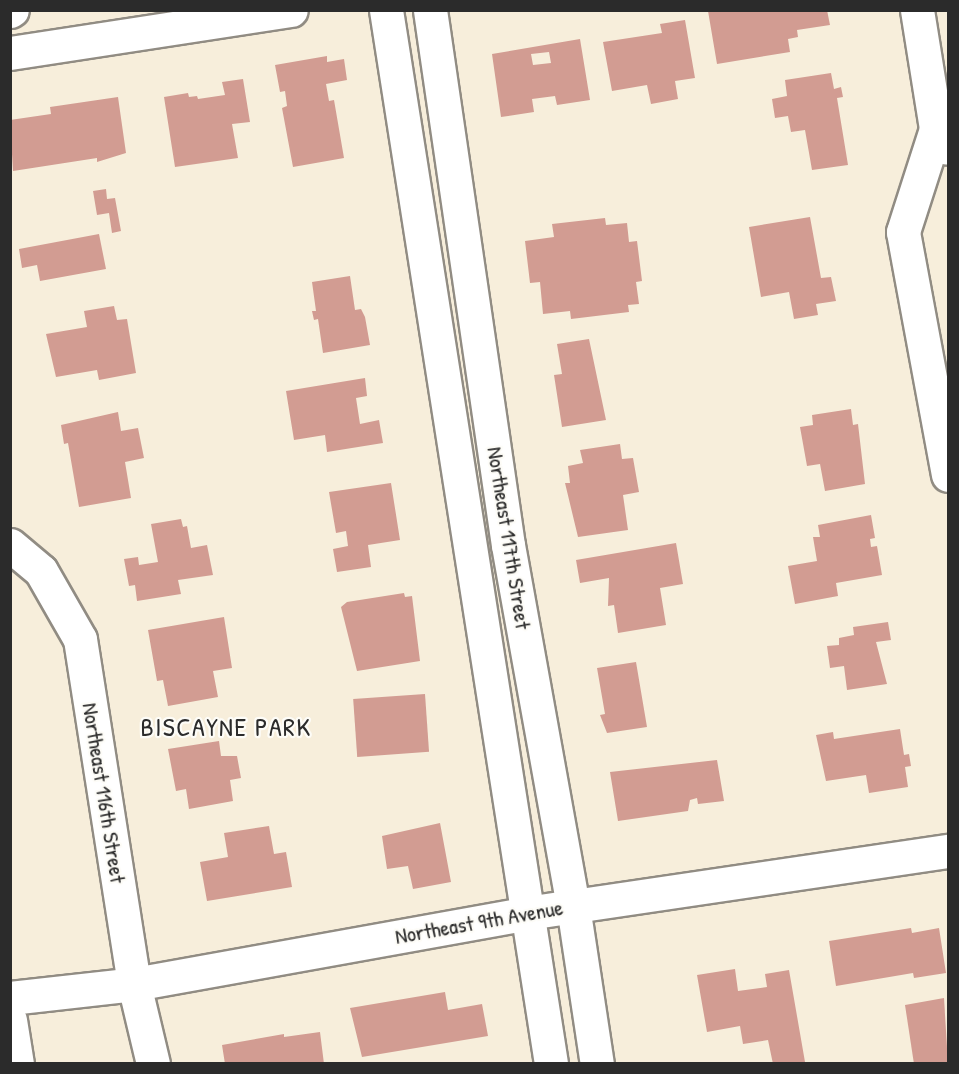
<!DOCTYPE html>
<html>
<head>
<meta charset="utf-8">
<style>
	body { margin:0 }
	#map { position:relative; width:959px; height:1074px; overflow:hidden; background:#f7eedb; font-family:"Patrick Hand",sans-serif }
	div>[style] { position:absolute }
	.building>* { inset:0; background:#d29c92; transform-origin:0 0 }
	.roads { filter:drop-shadow(2px 0 #918c83) drop-shadow(-2px 0 #918c83) drop-shadow(0 2px #918c83) drop-shadow(0 -2px #918c83) }
	.minor>* { height:33px; margin:-16.5px; padding:0 16.5px; transform-origin:16.5px; border-radius:16.5px; background:#fff }
	span { translate:-50% -50%; white-space:nowrap; text-align:center; line-height:1.15; -webkit-text-stroke:4.5px #fdfcf7; paint-order:stroke }
	.street-label { font-size:22px; color:#2b2b2b }
	.quarter-label { font-size:26px; color:#2b2b2b; letter-spacing:1.5px }
	.frame { position:absolute; inset:0; border:12px solid #2b2b2b; pointer-events:none }
</style>
</head>
<body>
<div id="map">
	<div class="building">
		<i style="clip-path:polygon(827px 10px,830px 25px,797px 30px,798px 37px,788px 39px,790px 52px,717px 64px,708px 11px)"></i>
		<i style="clip-path:polygon(685px 20px,695px 78px,675px 81px,678px 99px,651px 104px,647px 85px,612px 91px,603px 42px,662px 33px,660px 24px)"></i>
		<i style="clip-path:polygon(evenodd,580px 39px,590px 100px,557px 105px,555px 96px,532px 99px,534px 112px,501px 117px,492px 54px,580px 39px,549px 52px,551px 63px,533px 65px,531px 54px,549px 52px)"></i>
		<i style="clip-path:polygon(327px 56px,327px 62px,344px 59px,347px 80px,326px 84px,329px 101px,334px 100px,344px 158px,293px 167px,282px 108px,287px 106px,285px 91px,280px 92px,275px 65px)"></i>
		<i style="clip-path:polygon(831px 73px,834px 89px,841px 87px,843px 97px,837px 98px,848px 165px,812px 170px,805px 130px,791px 132px,788px 116px,775px 118px,772px 99px,787px 96px,785px 80px)"></i>
		<i style="clip-path:polygon(243px 79px,250px 122px,232px 124px,238px 158px,175px 167px,164px 97px,188px 93px,189px 97px,197px 96px,198px 99px,225px 95px,222px 82px)"></i>
		<i style="clip-path:polygon(118px 97px,126px 153px,97px 162px,97px 158px,13px 171px,10px 120px,51px 114px,50px 107px)"></i>
		<i style="clip-path:polygon(106px 189px,107px 199px,115px 198px,121px 231px,112px 233px,109px 213px,97px 215px,93px 191px)"></i>
		<i style="clip-path:polygon(810px 217px,821px 278px,831px 277px,836px 301px,816px 304px,818px 315px,794px 319px,789px 292px,761px 297px,749px 227px)"></i>
		<i style="clip-path:polygon(605px 218px,606px 225px,627px 223px,629px 242px,637px 241px,642px 281px,636px 282px,639px 304px,628px 305px,629px 312px,571px 319px,570px 311px,543px 314px,540px 282px,530px 283px,525px 241px,554px 237px,552px 224px)"></i>
		<i style="clip-path:polygon(99px 234px,106px 269px,40px 281px,37px 265px,22px 268px,19px 249px)"></i>
		<i style="clip-path:polygon(350px 276px,355px 310px,361px 309px,365px 317px,370px 345px,323px 353px,318px 319px,314px 320px,312px 311px,316px 311px,312px 282px)"></i>
		<i style="clip-path:polygon(114px 306px,117px 320px,127px 319px,136px 373px,99px 380px,97px 370px,56px 377px,46px 334px,87px 327px,84px 311px)"></i>
		<i style="clip-path:polygon(589px 339px,606px 420px,562px 427px,554px 375px,562px 374px,557px 344px)"></i>
		<i style="clip-path:polygon(365px 378px,367px 396px,356px 398px,360px 424px,379px 420px,383px 443px,327px 452px,325px 435px,294px 440px,286px 391px)"></i>
		<i style="clip-path:polygon(851px 409px,853px 425px,858px 424px,865px 484px,825px 491px,820px 464px,807px 466px,800px 427px,813px 425px,812px 415px)"></i>
		<i style="clip-path:polygon(118px 412px,121px 431px,138px 428px,144px 458px,125px 462px,131px 498px,79px 507px,68px 443px,64px 444px,61px 425px)"></i>
		<i style="clip-path:polygon(620px 444px,622px 459px,633px 458px,639px 492px,623px 495px,628px 530px,578px 537px,565px 483px,570px 483px,568px 466px,583px 463px,580px 450px)"></i>
		<i style="clip-path:polygon(391px 483px,400px 540px,368px 545px,371px 567px,337px 572px,333px 549px,348px 546px,346px 531px,336px 533px,329px 492px)"></i>
		<i style="clip-path:polygon(871px 515px,875px 538px,870px 539px,871px 547px,877px 546px,882px 575px,836px 583px,838px 596px,795px 604px,788px 566px,817px 561px,813px 537px,820px 537px,818px 525px)"></i>
		<i style="clip-path:polygon(181px 519px,183px 527px,187px 526px,191px 548px,207px 545px,213px 575px,178px 580px,181px 594px,137px 601px,135px 585px,129px 586px,124px 559px,138px 557px,139px 565px,158px 562px,151px 524px)"></i>
		<i style="clip-path:polygon(676px 543px,683px 584px,660px 588px,666px 625px,618px 633px,614px 605px,608px 606px,609px 578px,580px 583px,576px 560px)"></i>
		<i style="clip-path:polygon(404px 593px,405px 597px,412px 596px,420px 661px,357px 671px,341px 607px,347px 602px)"></i>
		<i style="clip-path:polygon(224px 617px,232px 668px,213px 671px,218px 697px,168px 706px,163px 680px,157px 681px,148px 630px)"></i>
		<i style="clip-path:polygon(888px 622px,891px 640px,876px 642px,887px 684px,847px 690px,844px 666px,830px 668px,827px 646px,839px 645px,839px 638px,854px 635px,853px 627px)"></i>
		<i style="clip-path:polygon(636px 662px,647px 727px,607px 733px,600px 715px,605px 714px,597px 668px)"></i>
		<i style="left:425px;top:694px;width:58px;height:72px;rotate:86deg"></i>
		<i style="clip-path:polygon(900px 729px,904px 755px,909px 754px,911px 766px,905px 767px,908px 787px,869px 793px,866px 775px,826px 781px,816px 735px,833px 732px,834px 739px)"></i>
		<i style="clip-path:polygon(219px 741px,221px 756px,237px 756px,241px 778px,230px 780px,233px 801px,189px 809px,186px 789px,176px 791px,168px 749px)"></i>
		<i style="clip-path:polygon(717px 760px,724px 801px,698px 804px,697px 798px,690px 800px,688px 811px,618px 821px,610px 772px)"></i>
		<i style="clip-path:polygon(440px 823px,451px 882px,413px 889px,408px 866px,387px 869px,382px 836px)"></i>
		<i style="clip-path:polygon(269px 826px,274px 854px,286px 852px,292px 887px,207px 901px,200px 862px,228px 857px,224px 833px)"></i>
		<i style="clip-path:polygon(911px 928px,912px 933px,939px 928px,946px 973px,914px 978px,913px 973px,836px 986px,829px 941px)"></i>
		<i style="clip-path:polygon(735px 969px,738px 991px,767px 987px,765px 974px,789px 970px,805px 1062px,773px 1064px,768px 1040px,743px 1044px,740px 1026px,707px 1032px,697px 975px)"></i>
		<i style="clip-path:polygon(445px 992px,448px 1010px,482px 1004px,488px 1036px,362px 1057px,350px 1008px)"></i>
		<i style="clip-path:polygon(944px 998px,948px 1064px,914px 1064px,905px 1005px)"></i>
		<i style="clip-path:polygon(320px 1032px,324px 1064px,225px 1064px,222px 1045px,284px 1034px,284px 1037px)"></i>
	</div>
	<div class="roads">
		<div class="minor">
			<i style="left:386px;top:10px;width:1067px;rotate:81.1deg"></i>
			<i style="left:430px;top:10px;width:541px;rotate:81.71deg"></i>
			<i style="left:508px;top:545px;width:367px;rotate:79.8deg"></i>
			<i style="left:573px;top:906px;width:160px;rotate:81.4deg"></i>
			<i style="left:917px;top:10px;width:121px;rotate:80.9deg"></i>
			<i style="left:936px;top:129px;width:21px;rotate:62deg"></i>
			<i style="left:10px;top:11px;width:2px;rotate:-27deg"></i>
			<i style="left:10px;top:53px;width:284px;rotate:-8.7deg"></i>
			<i style="left:936px;top:129px;width:108px;rotate:107.8deg"></i>
			<i style="left:903px;top:232px;width:247px;rotate:79.5deg"></i>
			<i style="left:10px;top:545px;width:40px;rotate:40deg"></i>
			<i style="left:41px;top:571px;width:78px;rotate:60.2deg"></i>
			<i style="left:80px;top:639px;width:349px;rotate:81.1deg"></i>
			<i style="left:134px;top:984px;width:82px;rotate:76.6deg"></i>
			<i style="left:10px;top:998px;width:125px;rotate:-6.4deg"></i>
			<i style="left:134px;top:984px;width:399px;rotate:-10.2deg"></i>
			<i style="left:527px;top:913px;width:426px;rotate:-8.4deg"></i>
			<i style="left:10px;top:1020px;width:45px;rotate:81deg"></i>
		</div>
	</div>
	<div class="street-label">
		<span style="left:509px;top:538px;rotate:81deg">Northeast 117th Street</span>
		<span style="left:104px;top:793px;rotate:81deg">Northeast 116th Street</span>
		<span style="left:479px;top:922px;rotate:-10deg">Northeast 9th Avenue</span>
	</div>
	<div class="quarter-label">
		<span style="left:226px;top:727px">BISCAYNE PARK</span>
	</div>
	<div class="frame"></div>
</div>
</body>
</html>
